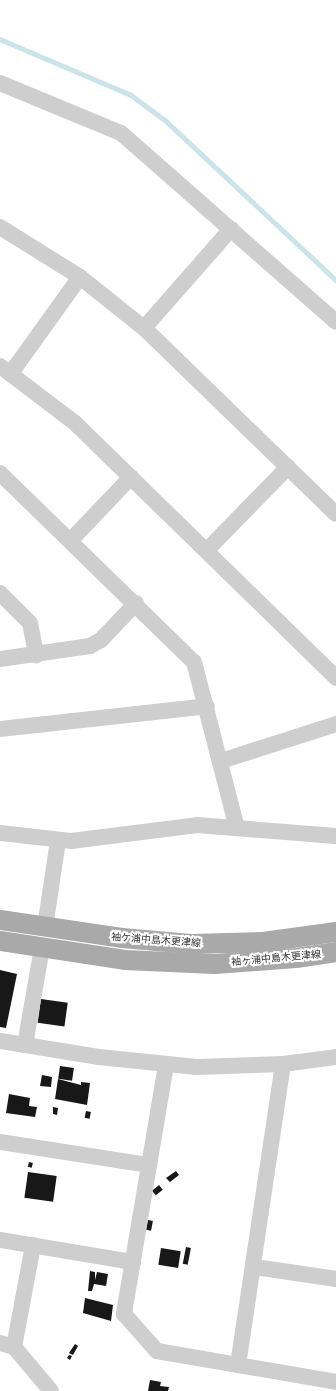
<!DOCTYPE html>
<html>
<head>
<meta charset="utf-8">
<style>
	body { margin:0 }
	#map { position:relative; width:336px; height:1391px; overflow:hidden; background:#fff; font-family:Arial,"Noto Sans JP",sans-serif }
	div>[style] { position:absolute }
	.stream>* { height:4.5px; margin:-2.25px; padding:0 2.25px; transform-origin:2.25px; border-radius:2.25px; background:#cae4ea }
	.building>* { inset:0; background:#181818; transform-origin:0 0 }
	.minor>* { height:16px; margin:-8px; padding:0 8px; transform-origin:8px; border-radius:8px; background:#cecece }
	.major>* { height:20px; margin:-10px; padding:0 10px; transform-origin:10px; border-radius:10px; background:#a9a9a9 }
	span { translate:-50% -50%; white-space:nowrap; text-align:center; line-height:1.15; -webkit-text-stroke:4px #fff; paint-order:stroke }
	.street-label { font-size:10px; color:#313131 }
</style>
</head>
<body>
<div id="map">
	<div class="stream">
		<i style="left:0;top:39px;width:142px;rotate:23.1deg"></i>
		<i style="left:131px;top:95px;width:42px;rotate:36.3deg"></i>
		<i style="left:165px;top:120px;width:234px;rotate:43.1deg"></i>
	</div>
	<div class="building">
		<i style="clip-path:polygon(0 970px,17px 974px,6px 1028px,0 1027px)"></i>
		<i style="left:41px;top:999px;width:27px;height:24px;rotate:8deg"></i>
		<i style="left:60px;top:1066px;width:14px;height:13px;rotate:8deg"></i>
		<i style="clip-path:polygon(42px 1075px,52px 1077px,51px 1087px,40px 1086px)"></i>
		<i style="clip-path:polygon(58px 1079px,81px 1085px,81px 1082px,90px 1083px,87px 1105px,55px 1099px)"></i>
		<i style="clip-path:polygon(9px 1094px,30px 1098px,29px 1106px,37px 1107px,35px 1117px,6px 1113px)"></i>
		<i style="clip-path:polygon(53px 1107px,58px 1108px,57px 1115px,53px 1114px)"></i>
		<i style="left:86px;top:1111px;width:5px;height:7px;rotate:11deg"></i>
		<i style="left:29px;top:1162px;width:4px;height:5px;rotate:14deg"></i>
		<i style="clip-path:polygon(176px 1171px,179px 1175px,170px 1182px,166px 1178px)"></i>
		<i style="left:28px;top:1172px;width:29px;height:26px;rotate:8deg"></i>
		<i style="left:159px;top:1185px;width:6px;height:9px;rotate:51deg"></i>
		<i style="left:148px;top:1220px;width:5px;height:10px;rotate:11deg"></i>
		<i style="left:186px;top:1247px;width:5px;height:17px;rotate:11deg"></i>
		<i style="left:161px;top:1248px;width:20px;height:17px;rotate:9deg"></i>
		<i style="clip-path:polygon(90px 1271px,95px 1272px,95px 1280px,97px 1272px,108px 1274px,106px 1286px,94px 1284px,92px 1291px,88px 1291px)"></i>
		<i style="clip-path:polygon(85px 1298px,113px 1305px,111px 1321px,83px 1313px)"></i>
		<i style="clip-path:polygon(75px 1344px,78px 1346px,73px 1355px,69px 1353px)"></i>
		<i style="clip-path:polygon(69px 1355px,72px 1356px,70px 1360px,67px 1358px)"></i>
		<i style="clip-path:polygon(150px 1380px,161px 1382px,160px 1386px,169px 1387px,168px 1391px,148px 1391px)"></i>
	</div>
	<div class="minor">
		<i style="left:0;top:83px;width:131px;rotate:22.5deg"></i>
		<i style="left:121px;top:133px;width:286px;rotate:41.3deg"></i>
		<i style="left:0;top:227px;width:94px;rotate:32deg"></i>
		<i style="left:80px;top:277px;width:82px;rotate:38.6deg"></i>
		<i style="left:144px;top:328px;width:267px;rotate:44.1deg"></i>
		<i style="left:144px;top:328px;width:132px;rotate:-48.7deg"></i>
		<i style="left:0;top:366px;width:94px;rotate:37.2deg"></i>
		<i style="left:75px;top:423px;width:365px;rotate:44.3deg"></i>
		<i style="left:11px;top:373px;width:118px;rotate:-54.3deg"></i>
		<i style="left:0;top:473px;width:271px;rotate:44.3deg"></i>
		<i style="left:194px;top:662px;width:171px;rotate:75.5deg"></i>
		<i style="left:71px;top:540px;width:87px;rotate:-46.4deg"></i>
		<i style="left:207px;top:550px;width:116px;rotate:-45.7deg"></i>
		<i style="left:0;top:593px;width:42px;rotate:45deg"></i>
		<i style="left:30px;top:623px;width:33px;rotate:79deg"></i>
		<i style="left:0;top:659px;width:91px;rotate:-8.2deg"></i>
		<i style="left:90px;top:646px;width:13px;rotate:-29deg"></i>
		<i style="left:101px;top:640px;width:51px;rotate:-46.6deg"></i>
		<i style="left:0;top:729px;width:208px;rotate:-6.3deg"></i>
		<i style="left:221px;top:761px;width:121px;rotate:-17.8deg"></i>
		<i style="left:0;top:833px;width:71px;rotate:6.4deg"></i>
		<i style="left:71px;top:841px;width:127px;rotate:-7.2deg"></i>
		<i style="left:197px;top:825px;width:139px;rotate:4.5deg"></i>
		<i style="left:45px;top:927px;width:87px;rotate:-81.4deg"></i>
		<i style="left:0;top:1041px;width:100px;rotate:9.2deg"></i>
		<i style="left:99px;top:1057px;width:98px;rotate:5.9deg"></i>
		<i style="left:196px;top:1067px;width:87px;rotate:-2deg"></i>
		<i style="left:283px;top:1064px;width:53px;rotate:-7.5deg"></i>
		<i style="left:25px;top:1045px;width:98px;rotate:-80.1deg"></i>
		<i style="left:166px;top:1065px;width:253px;rotate:99.6deg"></i>
		<i style="left:124px;top:1314px;width:50px;rotate:48.3deg"></i>
		<i style="left:157px;top:1351px;width:182px;rotate:9.8deg"></i>
		<i style="left:0;top:1142px;width:151px;rotate:8.8deg"></i>
		<i style="left:0;top:1240px;width:135px;rotate:9.4deg"></i>
		<i style="left:255px;top:1267px;width:82px;rotate:8.4deg"></i>
		<i style="left:0;top:1343px;width:15px;rotate:16deg"></i>
		<i style="left:14px;top:1347px;width:57px;rotate:49.9deg"></i>
		<i style="left:14px;top:1347px;width:104px;rotate:-79.4deg"></i>
		<i style="left:238px;top:1365px;width:304px;rotate:-81.5deg"></i>
	</div>
	<div class="major">
		<i style="left:0;top:920px;width:123px;rotate:8.4deg"></i>
		<i style="left:122px;top:938px;width:69px;rotate:5deg"></i>
		<i style="left:191px;top:944px;width:72px;rotate:-1.6deg"></i>
		<i style="left:263px;top:942px;width:74px;rotate:-7.8deg"></i>
		<i style="left:0;top:941px;width:126px;rotate:8.6deg"></i>
		<i style="left:125px;top:960px;width:90px;rotate:2.5deg"></i>
		<i style="left:215px;top:964px;width:81px;rotate:-4.2deg"></i>
		<i style="left:296px;top:958px;width:40px;rotate:-8.5deg"></i>
	</div>
	<div class="street-label">
		<span style="left:156px;top:940px;rotate:4deg">袖ケ浦中島木更津線</span>
		<span style="left:276px;top:958px;rotate:-5deg">袖ヶ浦中島木更津線</span>
	</div>
</div>
</body>
</html>
